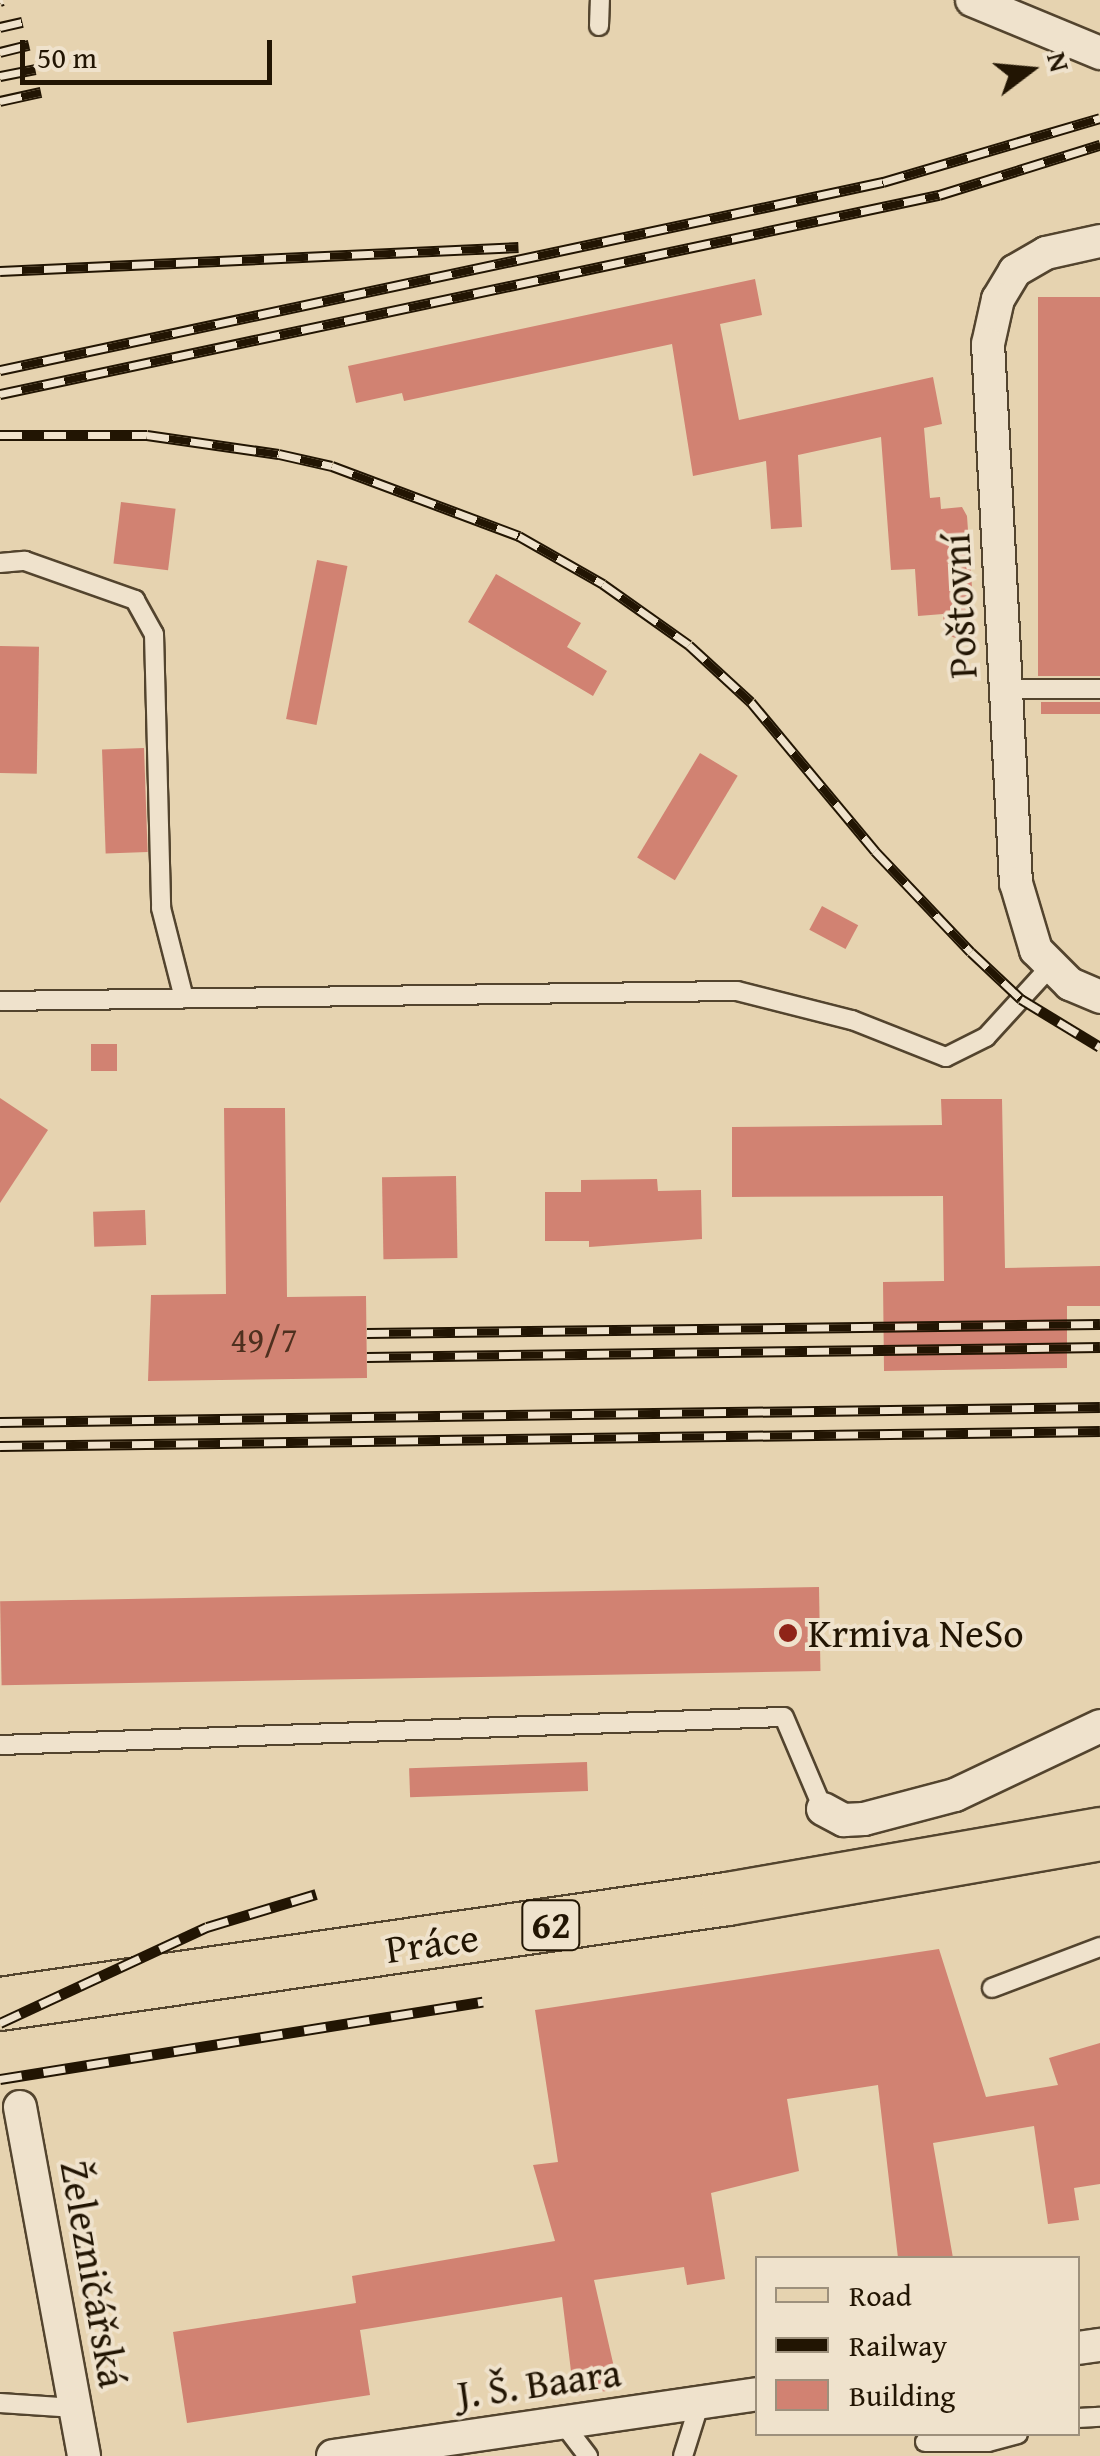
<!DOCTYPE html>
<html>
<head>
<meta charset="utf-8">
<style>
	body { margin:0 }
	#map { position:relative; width:1100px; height:2456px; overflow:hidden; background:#e6d3b0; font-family:"Gentium Book Plus",serif }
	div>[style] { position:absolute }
	.building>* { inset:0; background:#d18272; transform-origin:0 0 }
	.roads { filter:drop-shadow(2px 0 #53442e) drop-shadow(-2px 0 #53442e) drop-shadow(0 2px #53442e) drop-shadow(0 -2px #53442e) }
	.lane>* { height:18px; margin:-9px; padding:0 9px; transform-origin:9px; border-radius:9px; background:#efe2cc }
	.street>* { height:32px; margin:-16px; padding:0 16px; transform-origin:16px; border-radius:16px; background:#efe2cc }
	.primary>* { height:52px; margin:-26px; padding:0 26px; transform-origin:26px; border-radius:26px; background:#e6d3b0 }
	.rail>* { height:11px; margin-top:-5.5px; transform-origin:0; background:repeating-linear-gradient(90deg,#efe2cc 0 22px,#221503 0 44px); box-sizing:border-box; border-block:2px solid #221503 }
	.dots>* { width:28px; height:28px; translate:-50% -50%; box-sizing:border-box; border:5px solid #efe2cc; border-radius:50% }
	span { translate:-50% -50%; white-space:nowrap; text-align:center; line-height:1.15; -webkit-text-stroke:8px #efe2cc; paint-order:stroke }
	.number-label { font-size:35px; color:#4e301f }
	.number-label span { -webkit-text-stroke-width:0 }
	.shield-label span { padding:2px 8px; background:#efe2cc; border:2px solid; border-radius:8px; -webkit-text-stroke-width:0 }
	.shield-label { font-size:38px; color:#221503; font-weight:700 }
	.street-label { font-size:40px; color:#221503 }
	.poi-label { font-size:40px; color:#221503 }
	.left { translate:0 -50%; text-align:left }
	.legend { position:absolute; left:755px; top:2256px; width:325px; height:180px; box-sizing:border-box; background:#efe2cc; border:2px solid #9d907c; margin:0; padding:12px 18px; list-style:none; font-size:30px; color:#221503 }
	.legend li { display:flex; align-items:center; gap:20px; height:50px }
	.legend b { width:50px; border:2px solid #9d907c }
	.north { position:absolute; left:980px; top:20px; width:100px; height:100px; -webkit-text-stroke:8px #efe2cc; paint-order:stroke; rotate:74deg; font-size:28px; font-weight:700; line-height:40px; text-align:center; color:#221503 }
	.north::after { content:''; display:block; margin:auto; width:35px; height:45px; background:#221503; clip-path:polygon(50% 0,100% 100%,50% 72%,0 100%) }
	.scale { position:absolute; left:20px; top:40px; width:252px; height:45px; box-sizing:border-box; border:5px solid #221503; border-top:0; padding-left:12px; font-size:30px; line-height:35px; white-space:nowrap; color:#221503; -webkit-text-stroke:8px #efe2cc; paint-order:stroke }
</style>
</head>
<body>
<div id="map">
	<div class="building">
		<i style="clip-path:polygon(755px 279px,762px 315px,720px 324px,739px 420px,933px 377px,942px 424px,924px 428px,930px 498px,940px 497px,941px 509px,962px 507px,967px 516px,976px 645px,944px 634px,943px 614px,918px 616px,915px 569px,891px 570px,881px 437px,798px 455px,802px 527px,771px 529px,766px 461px,693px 476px,672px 344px,404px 401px,402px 393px,356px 403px,348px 366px)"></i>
		<i style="left:1038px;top:297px;width:62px;height:379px"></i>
		<i style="left:121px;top:502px;width:55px;height:62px;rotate:7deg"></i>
		<i style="left:317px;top:560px;width:31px;height:162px;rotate:11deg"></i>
		<i style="clip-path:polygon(496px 574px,581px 623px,567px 647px,607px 671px,593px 696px,468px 622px)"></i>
		<i style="left:0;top:646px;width:39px;height:127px;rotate:1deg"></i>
		<i style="left:1041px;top:702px;width:59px;height:12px"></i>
		<i style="left:144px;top:748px;width:104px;height:42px;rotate:88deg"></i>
		<i style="left:700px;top:753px;width:44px;height:122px;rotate:31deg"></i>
		<i style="left:822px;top:906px;width:41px;height:27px;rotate:28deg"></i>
		<i style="left:91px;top:1044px;width:26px;height:27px"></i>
		<i style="clip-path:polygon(0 1098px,48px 1130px,0 1203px)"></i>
		<i style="clip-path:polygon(941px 1099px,1002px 1099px,1005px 1268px,1100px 1266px,1100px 1306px,1067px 1306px,1067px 1368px,884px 1371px,883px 1282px,944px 1281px,943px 1196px,732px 1197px,732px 1127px,942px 1125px)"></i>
		<i style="clip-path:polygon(224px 1108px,285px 1108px,287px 1297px,366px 1296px,367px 1378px,148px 1381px,151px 1295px,226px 1294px)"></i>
		<i style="left:456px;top:1176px;width:82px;height:74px;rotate:89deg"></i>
		<i style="clip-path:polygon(657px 1179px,658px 1191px,701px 1190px,702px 1239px,589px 1247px,589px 1241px,545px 1241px,545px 1192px,581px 1192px,581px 1180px)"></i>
		<i style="left:145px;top:1210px;width:35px;height:52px;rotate:88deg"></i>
		<i style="left:819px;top:1587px;width:84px;height:819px;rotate:89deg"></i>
		<i style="left:587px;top:1762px;width:29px;height:178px;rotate:88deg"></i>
		<i style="clip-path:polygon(939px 1949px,986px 2097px,1058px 2085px,1049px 2058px,1100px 2043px,1100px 2184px,1074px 2188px,1079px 2220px,1048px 2224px,1034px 2126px,933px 2143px,953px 2258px,898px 2258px,878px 2085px,787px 2099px,799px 2171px,711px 2193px,725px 2279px,687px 2285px,684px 2267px,594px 2280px,619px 2389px,574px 2396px,562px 2297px,360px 2330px,370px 2395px,187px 2423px,173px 2332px,356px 2303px,352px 2276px,555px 2241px,533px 2165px,558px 2162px,535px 2010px)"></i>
	</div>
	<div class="roads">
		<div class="lane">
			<i style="left:599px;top:26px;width:26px;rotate:-88deg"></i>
			<i style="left:0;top:563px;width:25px;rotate:-5deg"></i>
			<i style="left:25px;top:561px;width:117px;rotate:19.5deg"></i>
			<i style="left:135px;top:600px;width:39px;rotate:61deg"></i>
			<i style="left:154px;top:634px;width:274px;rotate:88.5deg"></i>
			<i style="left:161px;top:908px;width:93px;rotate:75.7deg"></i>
			<i style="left:1006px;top:689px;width:94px"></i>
			<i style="left:0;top:1001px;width:737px;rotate:-0.78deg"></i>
			<i style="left:737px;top:991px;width:119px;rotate:14.2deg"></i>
			<i style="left:852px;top:1020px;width:101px;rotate:21.5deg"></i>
			<i style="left:946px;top:1057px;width:45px;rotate:-26.6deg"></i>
			<i style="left:986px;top:1037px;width:93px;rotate:-47.6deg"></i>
			<i style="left:0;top:1745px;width:784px;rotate:-2.05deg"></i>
			<i style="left:784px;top:1717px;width:100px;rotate:67deg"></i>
			<i style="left:992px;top:1988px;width:116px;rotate:-20.8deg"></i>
			<i style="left:0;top:2403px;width:75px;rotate:3.8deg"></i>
			<i style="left:1078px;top:2418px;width:22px;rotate:-3deg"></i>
			<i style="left:562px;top:2422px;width:43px;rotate:52.6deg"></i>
			<i style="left:925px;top:2442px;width:63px"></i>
			<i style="left:988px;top:2442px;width:31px;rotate:-15deg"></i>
			<i style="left:683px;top:2456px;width:57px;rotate:-72.5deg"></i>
		</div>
		<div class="street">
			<i style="left:972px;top:0;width:139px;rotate:22.5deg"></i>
			<i style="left:1100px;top:241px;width:55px;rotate:167.5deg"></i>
			<i style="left:1046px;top:253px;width:36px;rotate:150deg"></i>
			<i style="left:1015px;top:271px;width:33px;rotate:121deg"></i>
			<i style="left:998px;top:299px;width:46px;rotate:102.5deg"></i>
			<i style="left:988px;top:344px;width:540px;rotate:87.03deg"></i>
			<i style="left:1016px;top:883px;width:70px;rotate:73.4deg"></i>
			<i style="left:1036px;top:950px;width:48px;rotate:45deg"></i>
			<i style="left:1070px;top:984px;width:33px;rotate:23deg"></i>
			<i style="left:823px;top:1809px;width:24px;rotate:28deg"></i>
			<i style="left:844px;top:1820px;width:20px;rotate:-3deg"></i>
			<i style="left:864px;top:1819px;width:94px;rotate:-14.8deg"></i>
			<i style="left:955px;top:1795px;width:161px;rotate:-25.4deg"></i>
			<i style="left:20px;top:2107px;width:355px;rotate:79.6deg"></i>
			<i style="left:1078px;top:2348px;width:22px;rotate:-8deg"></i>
			<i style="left:333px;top:2456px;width:429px;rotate:-8.3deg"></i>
		</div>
		<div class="primary">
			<i style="left:0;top:2004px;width:736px;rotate:-8.21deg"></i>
			<i style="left:728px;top:1899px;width:378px;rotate:-9.9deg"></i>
		</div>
	</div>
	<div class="rail">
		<i style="left:0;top:1px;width:3px;rotate:-18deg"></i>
		<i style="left:0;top:27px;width:23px;rotate:-13deg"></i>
		<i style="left:0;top:52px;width:30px;rotate:-14deg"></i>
		<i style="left:0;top:76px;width:36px;rotate:-11deg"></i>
		<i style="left:0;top:101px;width:42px;rotate:-12.4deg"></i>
		<i style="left:0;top:271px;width:519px;rotate:-2.65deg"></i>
		<i style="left:0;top:370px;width:903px;rotate:-12.02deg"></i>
		<i style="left:883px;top:182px;width:226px;rotate:-16.4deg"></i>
		<i style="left:0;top:394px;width:960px;rotate:-11.97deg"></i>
		<i style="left:939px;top:195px;width:169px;rotate:-17.3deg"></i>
		<i style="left:0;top:435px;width:147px"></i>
		<i style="left:147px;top:435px;width:133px;rotate:8.2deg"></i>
		<i style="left:279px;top:454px;width:54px;rotate:12.8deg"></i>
		<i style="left:332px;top:466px;width:200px;rotate:20.5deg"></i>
		<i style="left:519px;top:536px;width:97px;rotate:29.7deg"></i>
		<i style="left:603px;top:584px;width:105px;rotate:35.3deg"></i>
		<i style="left:689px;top:645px;width:84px;rotate:42.6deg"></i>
		<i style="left:751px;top:702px;width:194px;rotate:50.2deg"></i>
		<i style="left:875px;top:851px;width:139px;rotate:46.5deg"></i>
		<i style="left:971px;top:952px;width:69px;rotate:43.2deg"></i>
		<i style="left:1021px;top:999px;width:92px;rotate:31.3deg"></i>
		<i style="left:367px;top:1333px;width:733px;rotate:-0.7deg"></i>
		<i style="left:367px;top:1357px;width:733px;rotate:-0.78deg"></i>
		<i style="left:0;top:1422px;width:1100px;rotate:-0.78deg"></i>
		<i style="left:0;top:1446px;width:1100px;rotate:-0.78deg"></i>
		<i style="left:0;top:2023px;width:228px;rotate:-24.9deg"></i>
		<i style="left:207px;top:1927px;width:114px;rotate:-16.8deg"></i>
		<i style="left:0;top:2079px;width:489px;rotate:-9.1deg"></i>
	</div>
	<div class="dots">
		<i style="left:788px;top:1633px;background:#8f2418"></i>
	</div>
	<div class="number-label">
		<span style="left:264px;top:1340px">49/7</span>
	</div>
	<div class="shield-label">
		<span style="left:551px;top:1925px">62</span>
	</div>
	<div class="street-label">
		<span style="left:959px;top:606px;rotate:-93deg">Poštovní</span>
		<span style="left:432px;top:1943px;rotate:-8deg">Práce</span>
		<span style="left:94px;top:2274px;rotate:80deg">Železničářská</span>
		<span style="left:539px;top:2383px;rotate:-8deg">J. Š. Baara</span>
	</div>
	<div class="poi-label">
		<span class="left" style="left:808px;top:1633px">Krmiva NeSo</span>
	</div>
	<ul class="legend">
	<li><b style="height:12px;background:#e6d3b0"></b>Road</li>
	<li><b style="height:12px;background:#221503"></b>Railway</li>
	<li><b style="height:28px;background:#d18272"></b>Building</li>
	</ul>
	<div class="north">N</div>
	<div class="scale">50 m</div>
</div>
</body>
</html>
